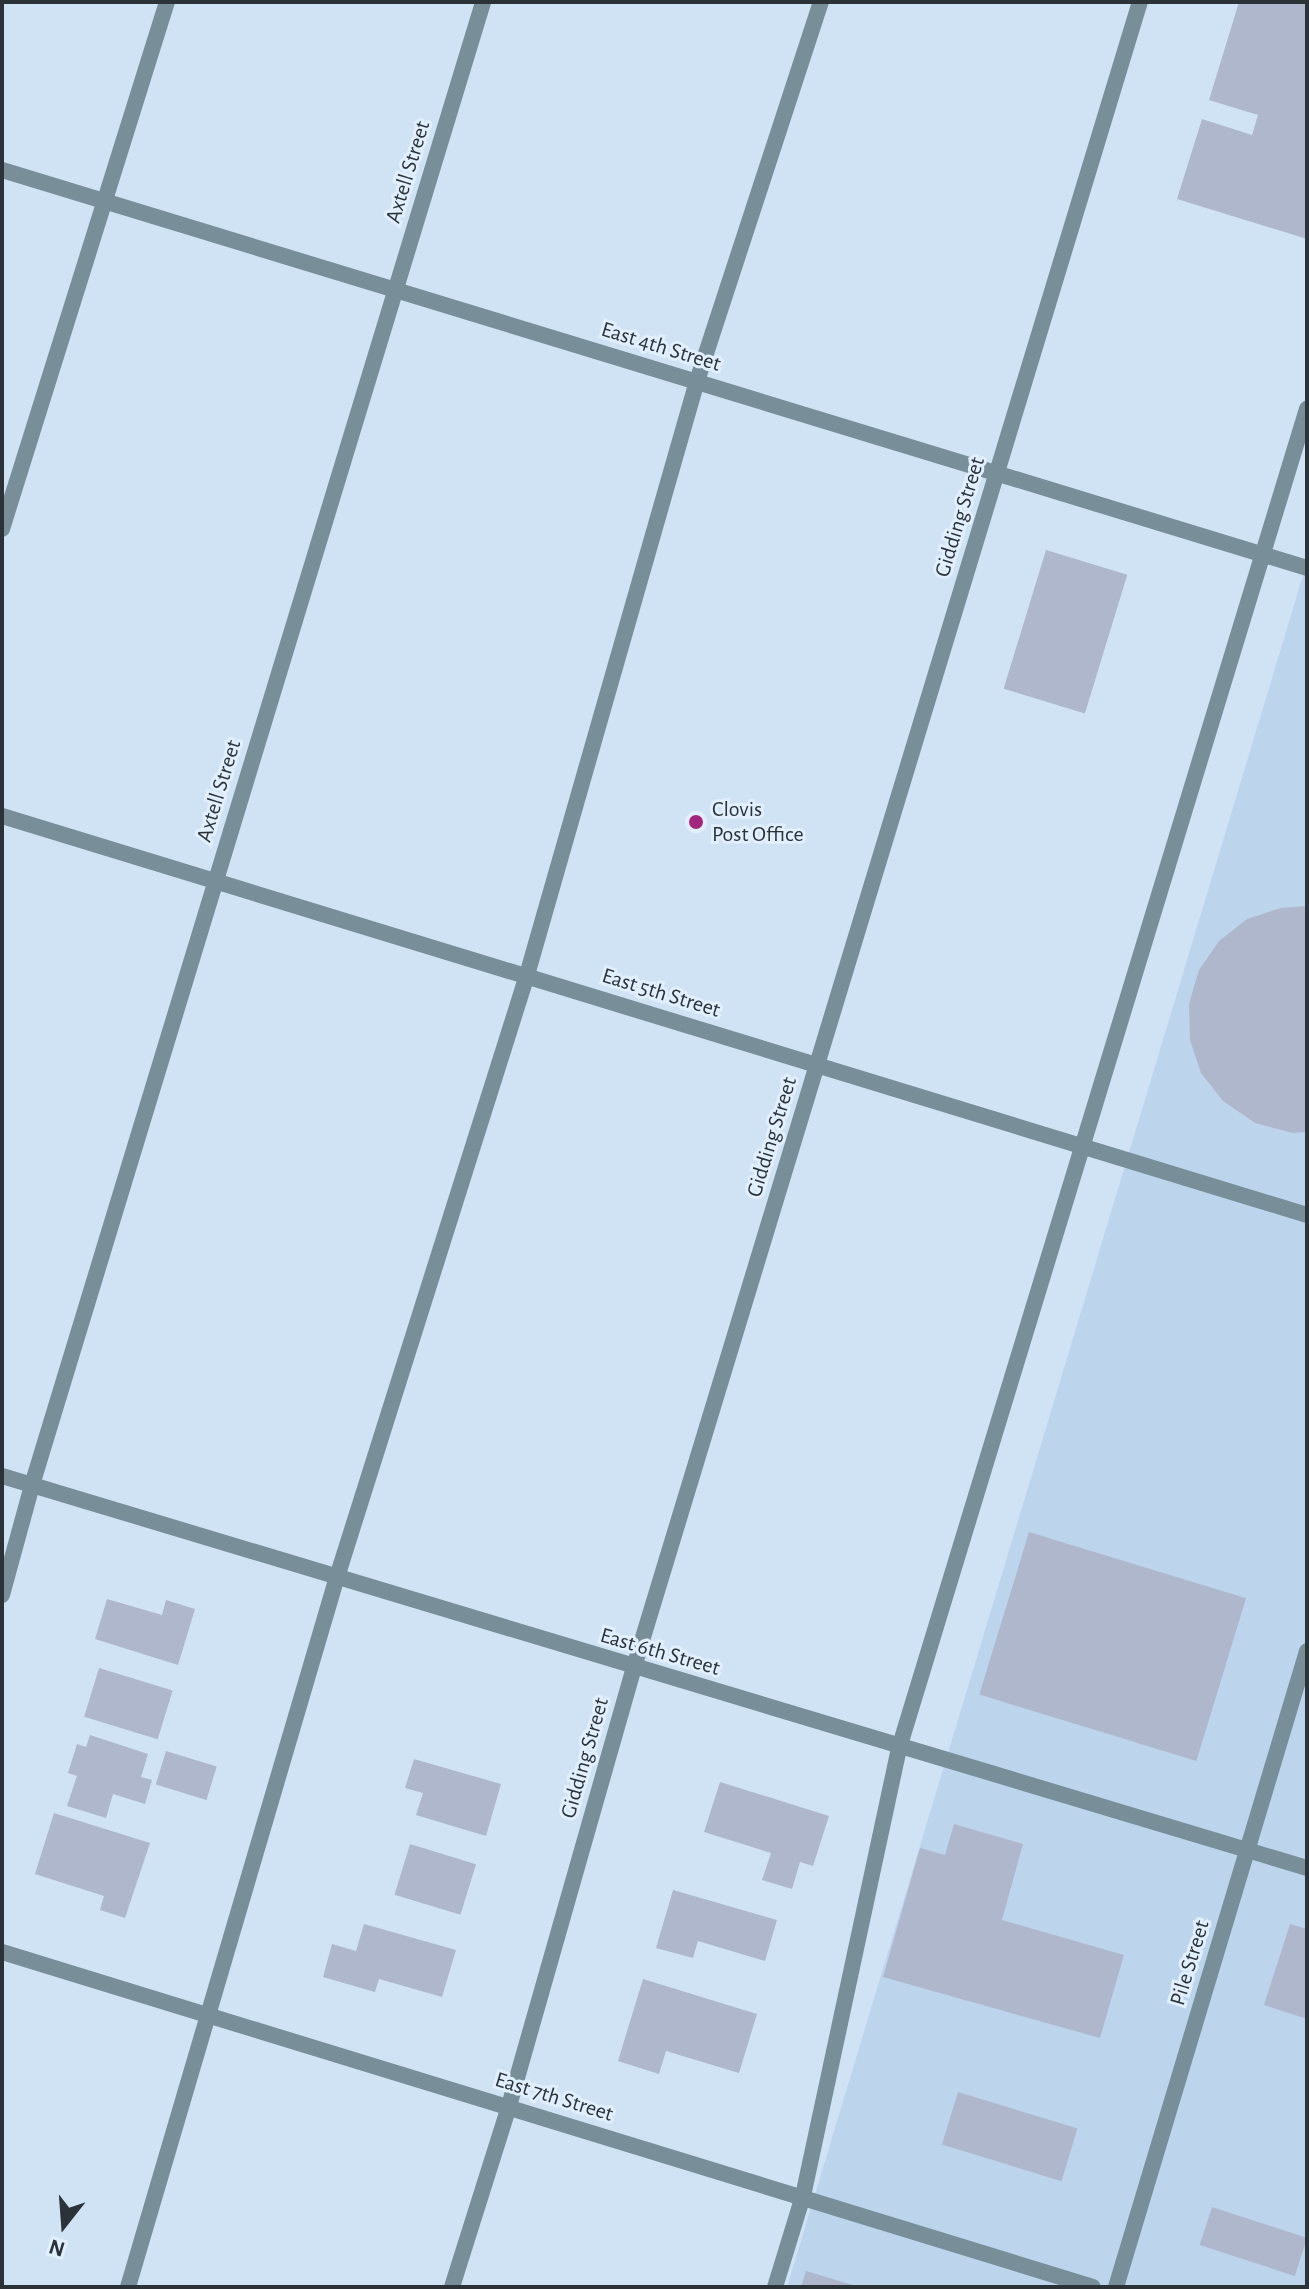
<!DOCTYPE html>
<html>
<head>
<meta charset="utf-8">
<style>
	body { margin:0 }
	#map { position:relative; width:1309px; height:2289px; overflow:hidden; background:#d0e3f5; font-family:"Alegreya Sans",sans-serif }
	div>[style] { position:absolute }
	.built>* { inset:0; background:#bdd5ec }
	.building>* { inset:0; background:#aeb7cc; transform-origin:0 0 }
	.service>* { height:16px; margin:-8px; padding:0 8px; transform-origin:8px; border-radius:8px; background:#788f9a }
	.minor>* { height:16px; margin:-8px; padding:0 8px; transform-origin:8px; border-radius:8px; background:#788f9a }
	.tertiary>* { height:16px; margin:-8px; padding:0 8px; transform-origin:8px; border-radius:8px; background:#788f9a }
	.dots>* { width:22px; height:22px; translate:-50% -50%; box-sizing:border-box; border:4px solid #e1effe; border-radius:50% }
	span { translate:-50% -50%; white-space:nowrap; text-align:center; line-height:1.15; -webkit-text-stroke:6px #e1effe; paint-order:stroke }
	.street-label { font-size:22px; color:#2b3339 }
	.poi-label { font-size:22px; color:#2b3339 }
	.left { translate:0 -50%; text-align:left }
	.frame { position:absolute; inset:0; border:4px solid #2b3339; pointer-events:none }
	.north { position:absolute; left:24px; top:2185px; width:80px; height:80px; -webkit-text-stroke:6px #e1effe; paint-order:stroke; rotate:197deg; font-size:22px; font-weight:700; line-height:32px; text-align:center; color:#2b3339 }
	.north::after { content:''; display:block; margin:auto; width:28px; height:36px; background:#2b3339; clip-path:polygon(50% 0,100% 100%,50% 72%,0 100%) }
</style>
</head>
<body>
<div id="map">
	<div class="built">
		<i style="clip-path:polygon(1307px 562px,1307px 2287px,787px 2287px)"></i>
	</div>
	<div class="building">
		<i style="clip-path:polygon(1239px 2px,1307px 2px,1307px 239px,1177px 199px,1202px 119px,1252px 135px,1258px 115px,1209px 100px)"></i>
		<i style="left:1046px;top:550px;width:85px;height:145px;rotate:17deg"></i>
		<i style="clip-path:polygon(1307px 906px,1307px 1132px,1293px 1133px,1255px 1123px,1223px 1101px,1201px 1073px,1190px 1040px,1189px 1004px,1199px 970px,1219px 941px,1247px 919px,1281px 908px)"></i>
		<i style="left:1029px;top:1532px;width:227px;height:170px;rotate:17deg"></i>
		<i style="clip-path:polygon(107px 1599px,162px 1615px,166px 1600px,195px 1609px,178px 1665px,95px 1639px)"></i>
		<i style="left:99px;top:1668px;width:77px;height:51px;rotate:17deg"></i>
		<i style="clip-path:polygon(90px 1735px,148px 1754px,141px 1777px,152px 1780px,145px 1804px,113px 1794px,106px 1818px,67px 1806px,77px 1776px,68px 1773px,77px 1744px,86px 1747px)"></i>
		<i style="left:166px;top:1751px;width:53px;height:35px;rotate:17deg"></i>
		<i style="clip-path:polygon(414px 1759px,501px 1784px,486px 1836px,416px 1815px,423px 1793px,405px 1788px)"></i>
		<i style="clip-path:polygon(720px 1782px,829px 1816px,813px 1866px,800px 1862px,792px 1889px,762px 1880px,771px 1853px,704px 1832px)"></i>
		<i style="clip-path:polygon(54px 1813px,150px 1843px,125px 1918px,100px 1910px,104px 1896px,35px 1874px)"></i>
		<i style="clip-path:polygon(954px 1824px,1023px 1844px,1002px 1920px,1124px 1955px,1100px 2038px,883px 1977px,920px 1848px,945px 1855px)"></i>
		<i style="left:410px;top:1844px;width:69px;height:53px;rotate:17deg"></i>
		<i style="clip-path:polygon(673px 1890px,777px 1920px,765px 1961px,698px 1941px,693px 1958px,656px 1948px)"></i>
		<i style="clip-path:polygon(364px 1924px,456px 1950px,442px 1997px,379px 1979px,375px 1992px,323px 1977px,332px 1944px,356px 1951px)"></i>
		<i style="clip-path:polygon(1290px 1924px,1307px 1929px,1307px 2019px,1264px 2005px)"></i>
		<i style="clip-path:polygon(643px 1979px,757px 2014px,739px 2073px,666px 2051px,659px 2074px,618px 2061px)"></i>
		<i style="left:958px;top:2092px;width:125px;height:55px;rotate:17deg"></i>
		<i style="left:1212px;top:2207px;width:100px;height:40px;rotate:18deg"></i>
		<i style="clip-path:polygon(806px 2271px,856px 2286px,855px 2287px,801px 2287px)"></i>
	</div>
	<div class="service">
		<i style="left:2px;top:529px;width:552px;rotate:-72.62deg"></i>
		<i style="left:128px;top:2287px;width:740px;rotate:-73.6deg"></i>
		<i style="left:337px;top:1577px;width:631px;rotate:-72.48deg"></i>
		<i style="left:527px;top:975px;width:618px;rotate:-74.03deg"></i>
		<i style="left:697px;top:381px;width:399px;rotate:-71.9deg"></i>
		<i style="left:775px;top:2287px;width:95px;rotate:-72.9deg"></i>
		<i style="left:803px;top:2196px;width:461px;rotate:-77.9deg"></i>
		<i style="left:900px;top:1745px;width:1397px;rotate:-73.06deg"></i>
	</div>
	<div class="minor">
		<i style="left:2px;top:170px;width:1364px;rotate:16.96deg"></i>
		<i style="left:2px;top:816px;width:1365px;rotate:17deg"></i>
		<i style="left:2px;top:1476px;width:1363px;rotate:16.72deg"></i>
		<i style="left:2px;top:1595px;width:114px;rotate:-74.7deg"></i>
		<i style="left:32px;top:1485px;width:1550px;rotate:-73.08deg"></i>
		<i style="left:452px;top:2287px;width:190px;rotate:-72.5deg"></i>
		<i style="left:509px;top:2106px;width:456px;rotate:-74.1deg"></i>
		<i style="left:634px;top:1667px;width:1740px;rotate:-73.1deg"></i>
		<i style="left:1116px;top:2287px;width:664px;rotate:-73.28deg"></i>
	</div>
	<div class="tertiary">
		<i style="left:2px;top:1952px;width:1141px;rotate:17.07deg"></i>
	</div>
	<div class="dots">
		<i style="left:696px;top:822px;background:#a2277c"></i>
	</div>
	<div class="street-label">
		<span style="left:408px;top:172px;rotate:-73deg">Axtell Street</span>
		<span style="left:661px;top:347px;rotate:17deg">East 4th Street</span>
		<span style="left:960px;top:517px;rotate:-73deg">Gidding Street</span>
		<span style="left:219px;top:791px;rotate:-73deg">Axtell Street</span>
		<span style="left:661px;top:993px;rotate:17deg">East 5th Street</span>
		<span style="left:772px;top:1137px;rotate:-73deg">Gidding Street</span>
		<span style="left:660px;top:1652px;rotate:16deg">East 6th Street</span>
		<span style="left:585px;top:1758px;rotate:-74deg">Gidding Street</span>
		<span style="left:1190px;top:1963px;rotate:-73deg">Pile Street</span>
		<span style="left:554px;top:2097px;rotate:17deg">East 7th Street</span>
	</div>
	<div class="poi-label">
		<span class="left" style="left:712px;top:822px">Clovis<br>Post Office</span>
	</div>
	<div class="frame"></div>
	<div class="north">N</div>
</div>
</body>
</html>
